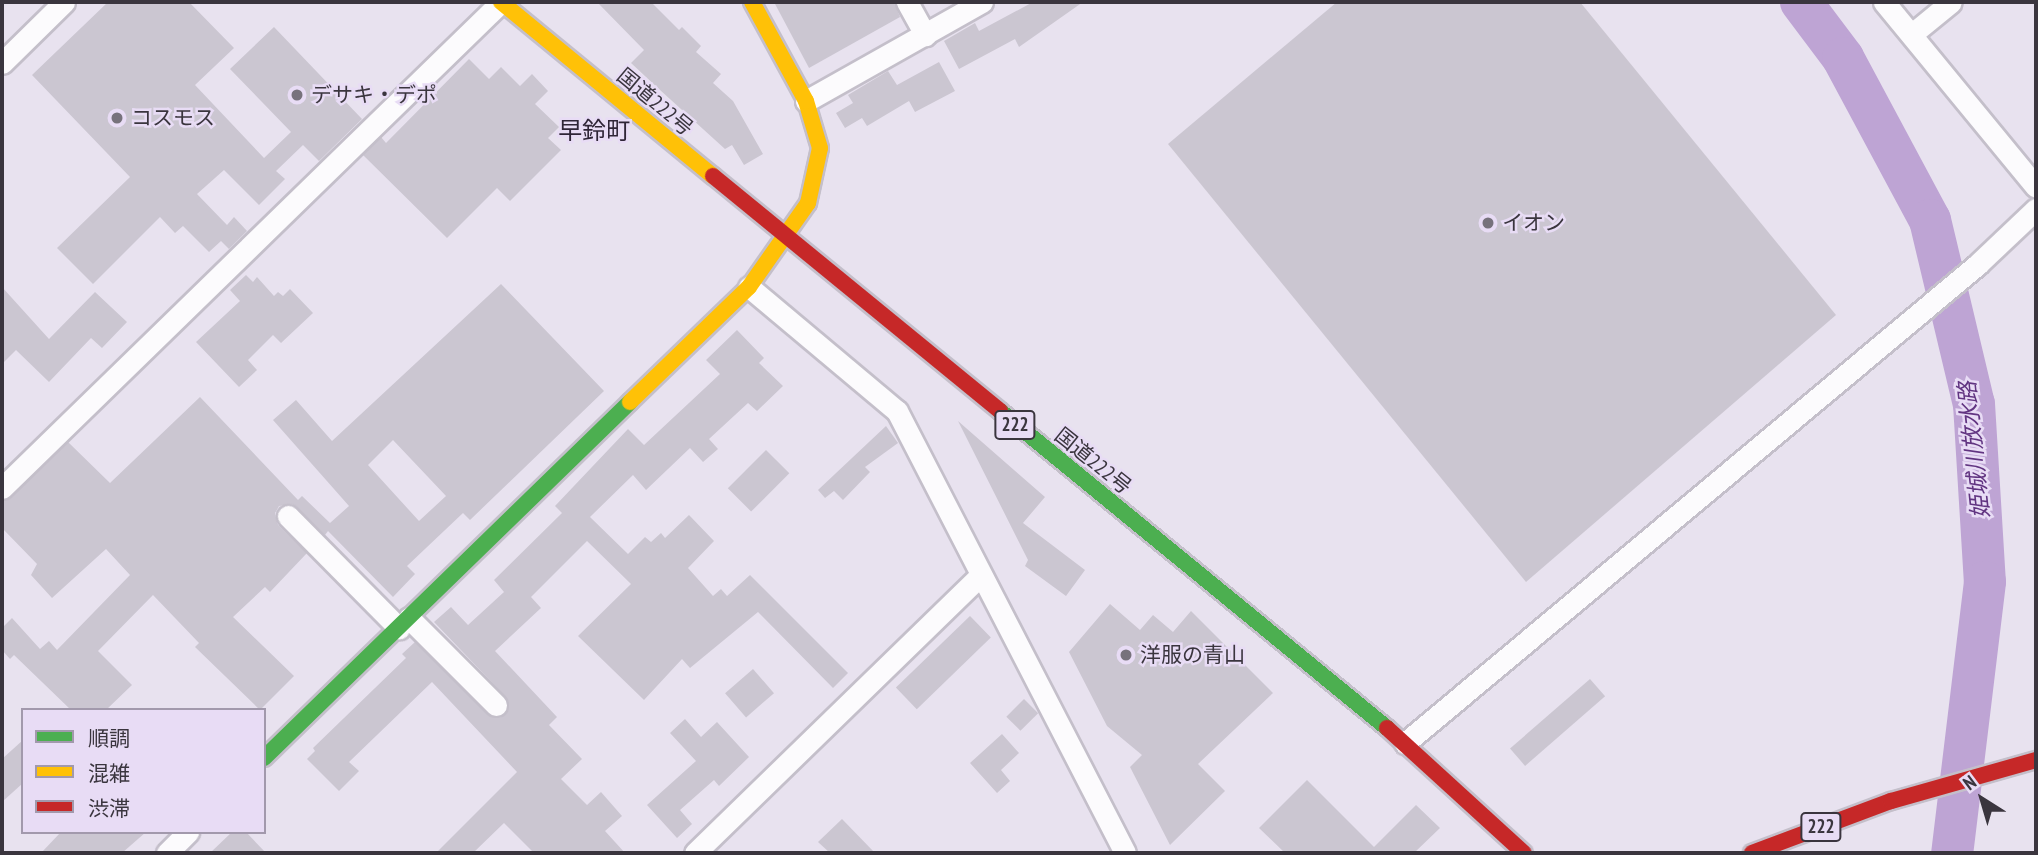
<!DOCTYPE html>
<html>
<head>
<meta charset="utf-8">
<style>
	body { margin:0 }
	#map { position:relative; width:2038px; height:855px; overflow:hidden; background:#e8e2ef; font-family:"PT Sans Narrow","Noto Sans JP",sans-serif }
	div>[style] { position:absolute }
	.river>* { height:42px; margin:-21px; padding:0 21px; transform-origin:21px; border-radius:21px; background:#bea4d4 }
	.building>* { inset:0; background:#cbc6d1; transform-origin:0 0 }
	.roads { filter:drop-shadow(2px 0 #c4bfca) drop-shadow(-2px 0 #c4bfca) drop-shadow(0 2px #c4bfca) drop-shadow(0 -2px #c4bfca) }
	.street>* { height:21px; margin:-10.5px; padding:0 10.5px; transform-origin:10.5px; border-radius:10.5px; background:#fcfbfd }
	.fast>* { height:16px; margin:-8px; padding:0 8px; transform-origin:8px; border-radius:8px; background:#4caf50 }
	.slow>* { height:16px; margin:-8px; padding:0 8px; transform-origin:8px; border-radius:8px; background:#ffc107 }
	.jam>* { height:16px; margin:-8px; padding:0 8px; transform-origin:8px; border-radius:8px; background:#c62828 }
	.dots>* { width:19px; height:19px; translate:-50% -50%; box-sizing:border-box; border:4px solid #e8dcf5; border-radius:50% }
	span { translate:-50% -50%; white-space:nowrap; text-align:center; line-height:1.15; -webkit-text-stroke:5px #e8dcf5; paint-order:stroke }
	.shield-label span { padding:2px 5px; background:#e8dcf5; border:2px solid; border-radius:5px; -webkit-text-stroke-width:0 }
	.shield-label { font-size:19px; color:#3a353e; font-weight:700 }
	.poi-label { font-size:21px; color:#3a353e }
	.left { translate:0 -50%; text-align:left }
	.street-label { font-size:21px; color:#3a353e }
	.water-label { font-size:23px; color:#613481; font-style:italic }
	.quarter-label { font-size:24px; color:#2f2537 }
	.frame { position:absolute; inset:0; border:4px solid #3a353e; pointer-events:none }
	.legend { position:absolute; left:21px; top:708px; width:245px; height:126px; box-sizing:border-box; background:#e8dcf5; border:2px solid #a299ac; margin:0; padding:9px 12px; list-style:none; font-size:21px; color:#3a353e }
	.legend li { display:flex; align-items:center; gap:14px; height:35px }
	.legend b { width:35px; border:2px solid #a299ac }
	.north { position:absolute; left:1947px; top:764px; width:70px; height:70px; -webkit-text-stroke:5px #e8dcf5; paint-order:stroke; rotate:323deg; font-size:19px; font-weight:700; line-height:28px; text-align:center; color:#3a353e }
	.north::after { content:''; display:block; margin:auto; width:24px; height:32px; background:#3a353e; clip-path:polygon(50% 0,100% 100%,50% 72%,0 100%) }
</style>
</head>
<body>
<div id="map">
	<div class="river">
		<i style="left:1801px;top:2px;width:70px;rotate:53.1deg"></i>
		<i style="left:1843px;top:58px;width:184px;rotate:61.8deg"></i>
		<i style="left:1930px;top:220px;width:189px;rotate:76.6deg"></i>
		<i style="left:1974px;top:404px;width:178px;rotate:86.5deg"></i>
		<i style="left:1985px;top:582px;width:273px;rotate:96.9deg"></i>
	</div>
	<div class="building">
		<i style="clip-path:polygon(108px 2px,189px 2px,234px 48px,195px 85px,264px 158px,291px 132px,230px 69px,274px 27px,362px 119px,319px 161px,303px 145px,276px 171px,285px 179px,259px 205px,224px 170px,197px 194px,227px 225px,234px 217px,247px 231px,229px 249px,221px 241px,209px 252px,183px 226px,175px 233px,160px 217px,93px 284px,57px 248px,130px 177px,32px 75px)"></i>
		<i style="clip-path:polygon(597px 2px,651px 2px,679px 30px,682px 27px,701px 46px,696px 52px,721px 74px,713px 83px,733px 101px,763px 154px,744px 165px,732px 145px,725px 149px,660px 90px,631px 63px,644px 50px)"></i>
		<i style="clip-path:polygon(774px 2px,894px 2px,900px 17px,809px 68px)"></i>
		<i style="clip-path:polygon(1033px 2px,1083px 2px,1019px 47px,1015px 39px,959px 69px,944px 41px,975px 23px,979px 31px)"></i>
		<i style="clip-path:polygon(1337px 2px,1580px 2px,1836px 315px,1526px 582px,1168px 144px)"></i>
		<i style="clip-path:polygon(469px 59px,489px 79px,501px 67px,520px 86px,532px 74px,548px 91px,535px 104px,559px 127px,548px 138px,561px 150px,510px 201px,497px 188px,447px 238px,363px 155px,381px 137px,386px 143px)"></i>
		<i style="clip-path:polygon(939px 62px,955px 91px,915px 112px,909px 101px,867px 126px,862px 118px,845px 128px,836px 113px,853px 103px,848px 95px,888px 71px,897px 85px)"></i>
		<i style="clip-path:polygon(246px 275px,253px 282px,257px 277px,274px 296px,278px 292px,283px 296px,290px 289px,313px 313px,281px 343px,273px 335px,248px 360px,257px 370px,239px 387px,196px 342px,240px 301px,230px 290px)"></i>
		<i style="clip-path:polygon(evenodd,501px 284px,604px 391px,470px 520px,463px 513px,407px 566px,415px 574px,393px 597px,328px 531px,325px 535px,292px 504px,279px 506px,275px 513px,278px 525px,307px 553px,270px 592px,265px 587px,233px 617px,294px 676px,260px 710px,195px 647px,199px 643px,153px 595px,98px 651px,132px 685px,106px 710px,71px 710px,14px 655px,10px 659px,2px 650px,2px 628px,12px 618px,40px 649px,49px 641px,57px 650px,130px 575px,106px 549px,52px 598px,31px 575px,37px 564px,2px 528px,2px 501px,11px 497px,68px 442px,110px 483px,200px 397px,298px 500px,302px 496px,330px 523px,349px 506px,273px 420px,296px 400px,332px 441px,501px 284px,393px 440px,446px 496px,419px 521px,368px 465px,393px 440px)"></i>
		<i style="clip-path:polygon(2px 287px,49px 339px,95px 292px,127px 322px,102px 348px,91px 338px,49px 382px,16px 350px,2px 364px)"></i>
		<i style="clip-path:polygon(737px 330px,764px 358px,759px 363px,783px 386px,757px 411px,748px 403px,709px 439px,718px 449px,703px 462px,690px 448px,646px 490px,633px 475px,590px 517px,628px 554px,645px 537px,651px 542px,661px 533px,665px 538px,689px 515px,714px 541px,688px 568px,713px 596px,721px 589px,727px 596px,750px 575px,848px 673px,833px 688px,758px 612px,690px 668px,682px 659px,644px 700px,578px 636px,631px 584px,587px 541px,531px 597px,541px 608px,495px 651px,557px 717px,549px 725px,582px 759px,561px 779px,587px 805px,601px 792px,622px 816px,605px 831px,625px 853px,534px 853px,504px 823px,473px 853px,436px 853px,517px 772px,432px 682px,349px 762px,359px 771px,339px 791px,307px 759px,315px 751px,313px 748px,406px 658px,402px 654px,415px 642px,487px 714px,499px 718px,506px 714px,505px 696px,434px 622px,451px 607px,468px 625px,504px 592px,494px 580px,562px 513px,555px 506px,628px 429px,644px 445px,720px 374px,706px 360px)"></i>
		<i style="clip-path:polygon(958px 421px,1045px 497px,1023px 523px,1085px 570px,1066px 596px,1025px 566px,1028px 560px)"></i>
		<i style="clip-path:polygon(886px 426px,898px 443px,865px 467px,870px 472px,843px 500px,834px 491px,825px 498px,818px 490px)"></i>
		<i style="left:766px;top:450px;width:33px;height:54px;rotate:45deg"></i>
		<i style="clip-path:polygon(1110px 604px,1140px 630px,1153px 615px,1173px 632px,1191px 611px,1273px 693px,1198px 764px,1225px 791px,1170px 845px,1130px 767px,1142px 755px,1107px 726px,1069px 652px)"></i>
		<i style="left:970px;top:616px;width:30px;height:103px;rotate:46deg"></i>
		<i style="left:753px;top:669px;width:32px;height:37px;rotate:49deg"></i>
		<i style="left:1590px;top:679px;width:23px;height:106px;rotate:49deg"></i>
		<i style="left:1024px;top:699px;width:20px;height:25px;rotate:45deg"></i>
		<i style="clip-path:polygon(685px 719px,701px 737px,717px 722px,749px 757px,719px 786px,714px 780px,680px 810px,692px 824px,677px 838px,647px 805px,696px 761px,670px 733px)"></i>
		<i style="clip-path:polygon(1002px 734px,1019px 753px,1001px 770px,1010px 781px,997px 793px,970px 763px)"></i>
		<i style="clip-path:polygon(23px 740px,23px 783px,2px 802px,2px 759px)"></i>
		<i style="clip-path:polygon(1307px 780px,1374px 847px,1416px 805px,1440px 828px,1414px 853px,1285px 853px,1259px 828px)"></i>
		<i style="clip-path:polygon(842px 819px,875px 853px,830px 853px,818px 842px)"></i>
		<i style="clip-path:polygon(61px 832px,146px 832px,122px 853px,41px 853px)"></i>
		<i style="clip-path:polygon(232px 832px,246px 832px,266px 853px,210px 853px)"></i>
	</div>
	<div class="roads">
		<div class="street">
			<i style="left:907px;top:2px;width:38px;rotate:61deg"></i>
			<i style="left:1884px;top:2px;width:239px;rotate:50.6deg"></i>
			<i style="left:1912px;top:34px;width:50px;rotate:-39.4deg"></i>
			<i style="left:2px;top:63px;width:87px;rotate:-44.5deg"></i>
			<i style="left:806px;top:101px;width:202px;rotate:-29.4deg"></i>
			<i style="left:749px;top:287px;width:193px;rotate:40deg"></i>
			<i style="left:897px;top:411px;width:497px;rotate:62.7deg"></i>
			<i style="left:2px;top:488px;width:697px;rotate:-44.24deg"></i>
			<i style="left:288px;top:516px;width:158px;rotate:45.3deg"></i>
			<i style="left:409px;top:618px;width:123px;rotate:45deg"></i>
			<i style="left:1405px;top:743px;width:747px;rotate:-39.89deg"></i>
			<i style="left:1978px;top:264px;width:80px;rotate:-43.5deg"></i>
			<i style="left:167px;top:853px;width:30px;rotate:-45deg"></i>
			<i style="left:695px;top:853px;width:399px;rotate:-44.2deg"></i>
		</div>
		<div class="fast">
			<i style="left:1000px;top:411px;width:500px;rotate:39.32deg"></i>
			<i style="left:264px;top:758px;width:511px;rotate:-44.21deg"></i>
		</div>
		<div class="slow">
			<i style="left:501px;top:2px;width:274px;rotate:39.4deg"></i>
			<i style="left:630px;top:402px;width:165px;rotate:-44deg"></i>
			<i style="left:749px;top:287px;width:103px;rotate:-54.9deg"></i>
			<i style="left:808px;top:203px;width:56px;rotate:-77.7deg"></i>
			<i style="left:820px;top:148px;width:49px;rotate:-106.6deg"></i>
			<i style="left:806px;top:101px;width:113px;rotate:-118.6deg"></i>
		</div>
		<div class="jam">
			<i style="left:713px;top:176px;width:371px;rotate:39.3deg"></i>
			<i style="left:1387px;top:728px;width:185px;rotate:42.4deg"></i>
			<i style="left:1752px;top:853px;width:148px;rotate:-20.5deg"></i>
			<i style="left:1891px;top:801px;width:151px;rotate:-15.8deg"></i>
		</div>
	</div>
	<div class="dots">
		<i style="left:297px;top:95px;background:#77727c"></i>
		<i style="left:117px;top:118px;background:#77727c"></i>
		<i style="left:1488px;top:223px;background:#77727c"></i>
		<i style="left:1126px;top:655px;background:#77727c"></i>
	</div>
	<div class="shield-label">
		<span style="left:1015px;top:425px">222</span>
		<span style="left:1821px;top:827px">222</span>
	</div>
	<div class="poi-label">
		<span class="left" style="left:311px;top:95px">デサキ・デポ</span>
		<span class="left" style="left:131px;top:118px">コスモス</span>
		<span class="left" style="left:1502px;top:223px">イオン</span>
		<span class="left" style="left:1140px;top:655px">洋服の青山</span>
	</div>
	<div class="street-label">
		<span style="left:655px;top:102px;rotate:40deg">国道222号</span>
		<span style="left:1093px;top:461px;rotate:39deg">国道222号</span>
	</div>
	<div class="water-label">
		<span style="left:1974px;top:450px;rotate:-96deg">姫城川放水路</span>
	</div>
	<div class="quarter-label">
		<span style="left:594px;top:131px">早鈴町</span>
	</div>
	<div class="frame"></div>
	<ul class="legend">
	<li><b style="height:9px;background:#4caf50"></b>順調</li>
	<li><b style="height:9px;background:#ffc107"></b>混雑</li>
	<li><b style="height:9px;background:#c62828"></b>渋滞</li>
	</ul>
	<div class="north">N</div>
</div>
</body>
</html>
